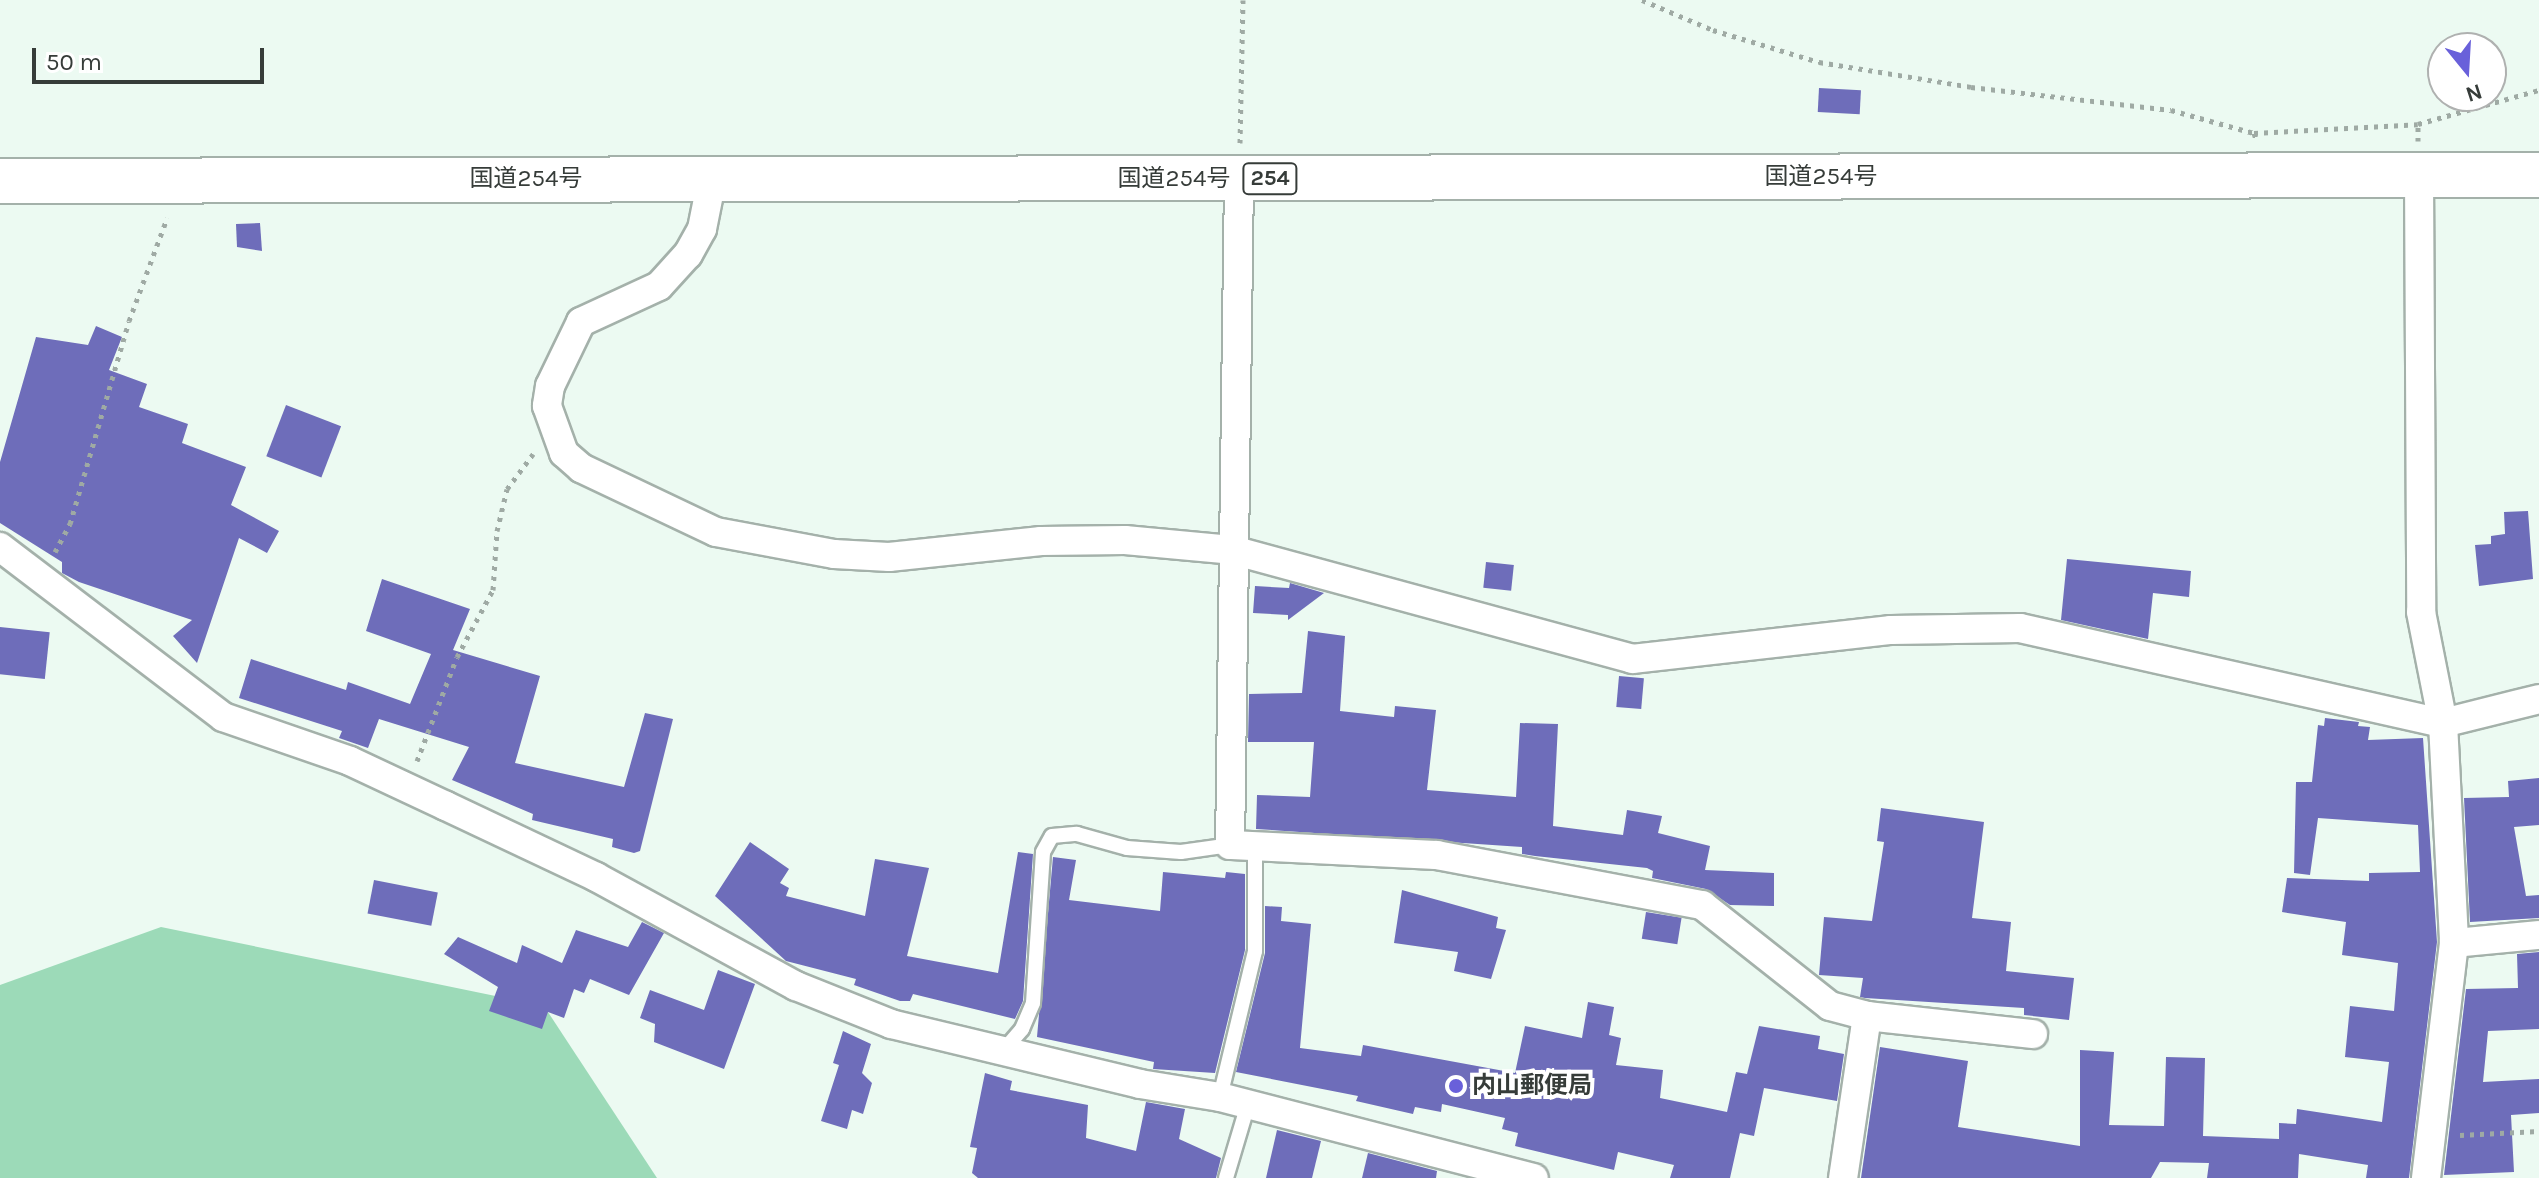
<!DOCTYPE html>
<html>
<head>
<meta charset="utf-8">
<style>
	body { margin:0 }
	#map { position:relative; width:2539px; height:1178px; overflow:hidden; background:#ecfaf2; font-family:Karla,"Noto Sans JP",sans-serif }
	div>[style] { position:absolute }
	.green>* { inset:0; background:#9cdab8 }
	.building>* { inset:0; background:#6e6dba; transform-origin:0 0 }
	.path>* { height:5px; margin-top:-2.5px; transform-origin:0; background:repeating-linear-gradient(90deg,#9faaa4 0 4px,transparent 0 10px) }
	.roads { filter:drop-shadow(2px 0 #a4b1aa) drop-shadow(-2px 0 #a4b1aa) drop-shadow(0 2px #a4b1aa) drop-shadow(0 -2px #a4b1aa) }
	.service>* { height:14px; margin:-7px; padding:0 7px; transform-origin:7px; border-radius:7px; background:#fff }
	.minor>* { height:28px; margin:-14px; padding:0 14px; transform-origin:14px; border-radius:14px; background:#fff }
	.trunk>* { height:44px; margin:-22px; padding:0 22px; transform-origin:22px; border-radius:22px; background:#fff }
	.dots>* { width:22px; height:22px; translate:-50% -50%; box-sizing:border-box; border:4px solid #fff; border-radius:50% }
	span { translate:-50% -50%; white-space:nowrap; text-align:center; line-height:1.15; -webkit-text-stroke:8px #fff; paint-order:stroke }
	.shield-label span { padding:2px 6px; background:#fff; border:2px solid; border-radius:6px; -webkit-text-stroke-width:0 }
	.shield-label { font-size:22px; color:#363c39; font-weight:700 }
	.street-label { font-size:24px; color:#363c39 }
	.poi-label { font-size:24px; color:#363c39; font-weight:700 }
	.left { translate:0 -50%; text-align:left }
	.north { position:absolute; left:2427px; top:32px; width:80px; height:80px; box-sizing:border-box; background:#fff; border:2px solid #afb1b0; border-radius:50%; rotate:162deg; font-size:22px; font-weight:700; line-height:32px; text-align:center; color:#363c39 }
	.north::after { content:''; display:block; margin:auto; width:28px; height:36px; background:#6960da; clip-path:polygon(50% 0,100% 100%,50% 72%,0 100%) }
	.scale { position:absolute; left:32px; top:48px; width:232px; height:36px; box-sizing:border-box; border:4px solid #363c39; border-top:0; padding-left:10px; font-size:24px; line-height:28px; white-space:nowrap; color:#363c39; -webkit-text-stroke:6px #fff; paint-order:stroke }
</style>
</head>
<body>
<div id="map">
	<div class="green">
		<i style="clip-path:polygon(161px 927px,544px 1006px,657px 1178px,0 1178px,0 985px)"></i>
	</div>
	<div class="building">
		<i style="left:1819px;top:88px;width:42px;height:24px;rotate:3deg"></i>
		<i style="clip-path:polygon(260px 223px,262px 251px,237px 247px,236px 224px)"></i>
		<i style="clip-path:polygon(96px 326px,122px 337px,109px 370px,147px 384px,139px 407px,188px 424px,182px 443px,246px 467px,231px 505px,279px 531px,267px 553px,239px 538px,197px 663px,173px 636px,192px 620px,79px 582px,62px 573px,62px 562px,0 523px,0 462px,36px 337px,88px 345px)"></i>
		<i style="left:286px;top:405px;width:59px;height:55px;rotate:21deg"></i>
		<i style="clip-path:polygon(2528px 511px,2533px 579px,2479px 586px,2475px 545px,2491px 544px,2491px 536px,2505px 534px,2504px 512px)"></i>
		<i style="clip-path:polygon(2067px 559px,2191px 571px,2189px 597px,2153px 593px,2148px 639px,2061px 620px)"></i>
		<i style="left:1486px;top:562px;width:28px;height:26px;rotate:6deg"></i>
		<i style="clip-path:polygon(382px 579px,470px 609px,453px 650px,540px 676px,515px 763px,624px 787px,645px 713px,673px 719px,640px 851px,634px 853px,612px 847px,613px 839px,532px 820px,533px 814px,452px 780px,469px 747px,379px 719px,368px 748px,339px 738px,342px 731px,239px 698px,251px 659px,346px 690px,348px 682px,410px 704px,431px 654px,366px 631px)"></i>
		<i style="clip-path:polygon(1290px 583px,1324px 593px,1288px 620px,1288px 615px,1253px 613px,1255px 586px,1289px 588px)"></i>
		<i style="left:0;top:627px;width:50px;height:47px;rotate:6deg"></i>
		<i style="clip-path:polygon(1308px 631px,1345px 636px,1340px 711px,1394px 717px,1395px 706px,1436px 710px,1427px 790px,1516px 797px,1520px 723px,1558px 724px,1553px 826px,1623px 835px,1627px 810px,1662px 816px,1658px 833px,1710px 846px,1705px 870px,1774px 873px,1774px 906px,1730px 905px,1706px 889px,1652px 878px,1653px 871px,1647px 868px,1535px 856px,1522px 854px,1522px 847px,1256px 829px,1257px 795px,1310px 797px,1314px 742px,1248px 742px,1249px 694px,1302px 693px)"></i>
		<i style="left:1619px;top:676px;width:25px;height:31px;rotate:5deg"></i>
		<i style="clip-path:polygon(2325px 718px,2359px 722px,2358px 726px,2370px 727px,2368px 740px,2423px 738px,2437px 942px,2409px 1178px,2366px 1178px,2368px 1165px,2299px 1154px,2298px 1178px,2207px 1178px,2209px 1163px,2160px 1162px,2151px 1178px,1861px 1178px,1880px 1047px,1968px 1061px,1958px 1127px,2080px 1146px,2080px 1050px,2114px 1052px,2109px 1125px,2164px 1126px,2166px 1057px,2205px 1058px,2203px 1136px,2279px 1139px,2279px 1123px,2296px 1124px,2297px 1109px,2382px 1122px,2389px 1062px,2345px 1057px,2350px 1006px,2394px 1011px,2398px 963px,2342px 955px,2346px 922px,2282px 912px,2287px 878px,2369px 881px,2369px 873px,2420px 872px,2418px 825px,2318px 818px,2310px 875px,2294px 873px,2296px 782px,2312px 782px,2318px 725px,2324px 726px)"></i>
		<i style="clip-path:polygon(2539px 778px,2539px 825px,2514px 827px,2526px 896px,2539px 895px,2539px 918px,2470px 922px,2464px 798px,2509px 797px,2508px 781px)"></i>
		<i style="clip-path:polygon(1881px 808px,1984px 822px,1972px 918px,2011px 922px,2006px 971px,2074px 978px,2069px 1020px,2024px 1015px,2024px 1008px,1865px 998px,1860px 997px,1863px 978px,1819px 975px,1824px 917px,1872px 921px,1884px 842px,1877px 841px)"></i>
		<i style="clip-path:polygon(750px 842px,789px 869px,780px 883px,789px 888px,786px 896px,865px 916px,875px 859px,929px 868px,907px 956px,998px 973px,1018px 852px,1033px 854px,1023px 1001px,1015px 1019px,913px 994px,910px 1001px,900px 1001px,854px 985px,856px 979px,786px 961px,715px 896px)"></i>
		<i style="clip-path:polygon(1053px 857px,1076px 860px,1069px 900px,1160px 911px,1163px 872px,1225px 878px,1226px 872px,1245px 874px,1245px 950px,1215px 1073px,1153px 1069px,1154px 1062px,1037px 1037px)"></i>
		<i style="left:374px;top:880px;width:65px;height:34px;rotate:11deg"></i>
		<i style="clip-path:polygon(1402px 890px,1498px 917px,1496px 928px,1506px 930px,1491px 979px,1454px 971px,1458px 952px,1394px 943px)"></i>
		<i style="clip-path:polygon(1265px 906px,1282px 907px,1281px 921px,1311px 924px,1300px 1048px,1361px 1056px,1363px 1045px,1515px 1073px,1525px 1026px,1582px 1038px,1588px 1002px,1614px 1007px,1609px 1035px,1621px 1038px,1616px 1065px,1663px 1070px,1660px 1098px,1727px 1112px,1736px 1072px,1747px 1074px,1759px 1026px,1820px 1036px,1818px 1049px,1844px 1054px,1837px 1101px,1764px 1088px,1754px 1136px,1740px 1133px,1730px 1178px,1670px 1178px,1674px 1165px,1618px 1152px,1614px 1170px,1515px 1146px,1518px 1133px,1502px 1129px,1505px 1118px,1442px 1104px,1441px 1112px,1415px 1107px,1413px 1114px,1356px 1101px,1358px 1096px,1236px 1072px,1265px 953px)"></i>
		<i style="left:1646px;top:912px;width:36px;height:27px;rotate:9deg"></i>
		<i style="clip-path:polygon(642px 922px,664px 933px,629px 995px,590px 979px,584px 993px,574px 989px,564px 1018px,548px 1012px,542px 1029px,489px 1011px,498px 987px,444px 954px,458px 937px,517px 963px,522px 945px,562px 963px,576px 930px,628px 947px)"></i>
		<i style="clip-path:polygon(2539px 952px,2539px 1029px,2488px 1031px,2483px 1082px,2539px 1079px,2539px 1113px,2511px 1115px,2514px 1172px,2444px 1175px,2466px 989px,2518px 988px,2517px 954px)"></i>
		<i style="clip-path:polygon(718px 970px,755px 984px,724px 1069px,654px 1042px,655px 1024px,640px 1018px,650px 990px,704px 1010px)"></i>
		<i style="clip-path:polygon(843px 1031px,871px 1044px,862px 1073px,872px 1083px,863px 1114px,852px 1110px,847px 1129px,821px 1121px,839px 1065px,833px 1063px)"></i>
		<i style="clip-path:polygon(985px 1073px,1012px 1081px,1010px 1090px,1088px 1105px,1086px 1138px,1136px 1151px,1146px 1102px,1185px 1109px,1179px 1139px,1221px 1158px,1216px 1178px,978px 1178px,972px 1173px,977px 1148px,970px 1147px)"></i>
		<i style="clip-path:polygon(1277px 1130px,1321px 1141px,1312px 1178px,1266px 1178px)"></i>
		<i style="clip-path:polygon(1368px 1153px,1437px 1171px,1436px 1178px,1362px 1178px)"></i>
	</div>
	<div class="path">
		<i style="left:1642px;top:0;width:77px;rotate:22.9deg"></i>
		<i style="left:1713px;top:30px;width:111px;rotate:16.8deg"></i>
		<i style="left:1819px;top:62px;width:154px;rotate:9.3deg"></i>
		<i style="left:1971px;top:87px;width:201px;rotate:6.6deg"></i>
		<i style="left:2171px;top:110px;width:86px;rotate:15.5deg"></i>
		<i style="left:2254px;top:133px;width:6px;rotate:72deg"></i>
		<i style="left:2254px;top:133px;width:164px;rotate:-3.1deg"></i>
		<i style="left:2418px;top:141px;width:17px;rotate:-90deg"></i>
		<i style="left:2418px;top:124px;width:126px;rotate:-15.7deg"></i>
		<i style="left:1240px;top:143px;width:143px;rotate:-88.8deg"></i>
		<i style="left:55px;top:552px;width:32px;rotate:-62deg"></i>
		<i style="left:70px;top:524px;width:211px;rotate:-73.8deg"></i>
		<i style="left:129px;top:321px;width:110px;rotate:-69.7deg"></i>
		<i style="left:417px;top:761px;width:111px;rotate:-69deg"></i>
		<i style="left:457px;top:657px;width:76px;rotate:-61.8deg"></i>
		<i style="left:493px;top:590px;width:59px;rotate:-86.1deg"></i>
		<i style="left:497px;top:531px;width:43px;rotate:-76.6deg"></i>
		<i style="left:507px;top:489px;width:44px;rotate:-53.4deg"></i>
		<i style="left:2460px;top:1135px;width:79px;rotate:-2.9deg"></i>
	</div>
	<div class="roads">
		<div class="service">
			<i style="left:1003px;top:1051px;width:29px;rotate:-49deg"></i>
			<i style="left:1022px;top:1029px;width:28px;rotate:-67deg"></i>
			<i style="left:1033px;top:1003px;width:151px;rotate:-86.2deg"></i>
			<i style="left:1043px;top:852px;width:18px;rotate:-61deg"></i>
			<i style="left:1052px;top:836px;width:25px;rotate:-5deg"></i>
			<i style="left:1077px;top:834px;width:52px;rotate:15.6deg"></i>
			<i style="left:1127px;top:848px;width:54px;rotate:4.2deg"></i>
			<i style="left:1181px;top:852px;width:49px;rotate:-8.1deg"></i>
			<i style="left:1220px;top:1097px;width:150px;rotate:-76.5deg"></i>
			<i style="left:1255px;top:951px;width:104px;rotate:-90deg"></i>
			<i style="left:1226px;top:1178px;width:77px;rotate:-73.4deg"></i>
		</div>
		<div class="minor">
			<i style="left:2419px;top:175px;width:437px;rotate:89.7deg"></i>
			<i style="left:2421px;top:612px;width:113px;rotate:78.8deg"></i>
			<i style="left:2443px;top:723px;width:220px;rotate:87.1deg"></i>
			<i style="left:2454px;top:943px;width:237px;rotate:96.8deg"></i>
			<i style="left:712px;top:179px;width:51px;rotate:101.3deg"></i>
			<i style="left:702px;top:229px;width:29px;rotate:119deg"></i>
			<i style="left:688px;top:254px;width:43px;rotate:132.2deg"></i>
			<i style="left:659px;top:286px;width:86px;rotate:155.2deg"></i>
			<i style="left:581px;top:322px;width:71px;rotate:115.8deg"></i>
			<i style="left:550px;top:386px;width:20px;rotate:99deg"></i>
			<i style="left:547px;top:406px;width:50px;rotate:70.1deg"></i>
			<i style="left:564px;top:453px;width:23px;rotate:41deg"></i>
			<i style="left:581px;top:468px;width:149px;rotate:25.4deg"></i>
			<i style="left:716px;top:532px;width:120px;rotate:10.6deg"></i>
			<i style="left:834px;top:554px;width:55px;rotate:3.1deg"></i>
			<i style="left:889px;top:557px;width:153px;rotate:-6deg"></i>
			<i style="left:1041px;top:541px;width:84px;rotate:-0.7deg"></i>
			<i style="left:1125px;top:540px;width:107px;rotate:5.3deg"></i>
			<i style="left:1232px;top:550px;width:415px;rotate:15.2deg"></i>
			<i style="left:1632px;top:659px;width:261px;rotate:-6.4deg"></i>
			<i style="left:1891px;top:630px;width:129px;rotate:-0.9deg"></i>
			<i style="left:2020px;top:628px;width:434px;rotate:12.7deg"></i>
			<i style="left:2443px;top:723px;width:99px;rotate:-14deg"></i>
			<i style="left:1239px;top:179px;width:666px;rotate:90.77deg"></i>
			<i style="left:1230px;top:845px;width:207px;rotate:2.8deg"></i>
			<i style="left:1437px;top:855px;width:270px;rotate:10.7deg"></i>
			<i style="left:1702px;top:905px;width:163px;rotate:38.3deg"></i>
			<i style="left:1830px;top:1006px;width:38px;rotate:15deg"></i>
			<i style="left:1867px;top:1016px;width:164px;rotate:98.4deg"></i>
			<i style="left:0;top:547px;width:280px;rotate:37.3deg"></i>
			<i style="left:223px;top:717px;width:134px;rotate:19.1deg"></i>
			<i style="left:350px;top:761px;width:106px;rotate:25.1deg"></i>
			<i style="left:446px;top:806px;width:166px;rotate:25.3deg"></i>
			<i style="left:596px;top:877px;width:228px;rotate:28.6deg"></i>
			<i style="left:796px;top:986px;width:102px;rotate:21.8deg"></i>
			<i style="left:891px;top:1024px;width:256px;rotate:13.5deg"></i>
			<i style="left:1140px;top:1084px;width:81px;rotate:9.2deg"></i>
			<i style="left:1220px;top:1097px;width:324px;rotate:14.5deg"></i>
			<i style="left:2454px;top:943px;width:85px;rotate:-5.4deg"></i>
			<i style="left:1867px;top:1016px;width:167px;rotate:6.2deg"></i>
		</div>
		<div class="trunk">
			<i style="left:0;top:181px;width:2539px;rotate:-0.14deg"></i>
		</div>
	</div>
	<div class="dots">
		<i style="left:1456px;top:1086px;background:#6960da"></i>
	</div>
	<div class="shield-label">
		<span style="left:1270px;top:179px">254</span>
	</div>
	<div class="street-label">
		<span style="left:1821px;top:177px">国道254号</span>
		<span style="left:526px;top:179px">国道254号</span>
		<span style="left:1174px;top:179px">国道254号</span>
	</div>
	<div class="poi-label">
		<span class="left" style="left:1472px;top:1086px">内山郵便局</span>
	</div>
	<div class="north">N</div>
	<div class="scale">50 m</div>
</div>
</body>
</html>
